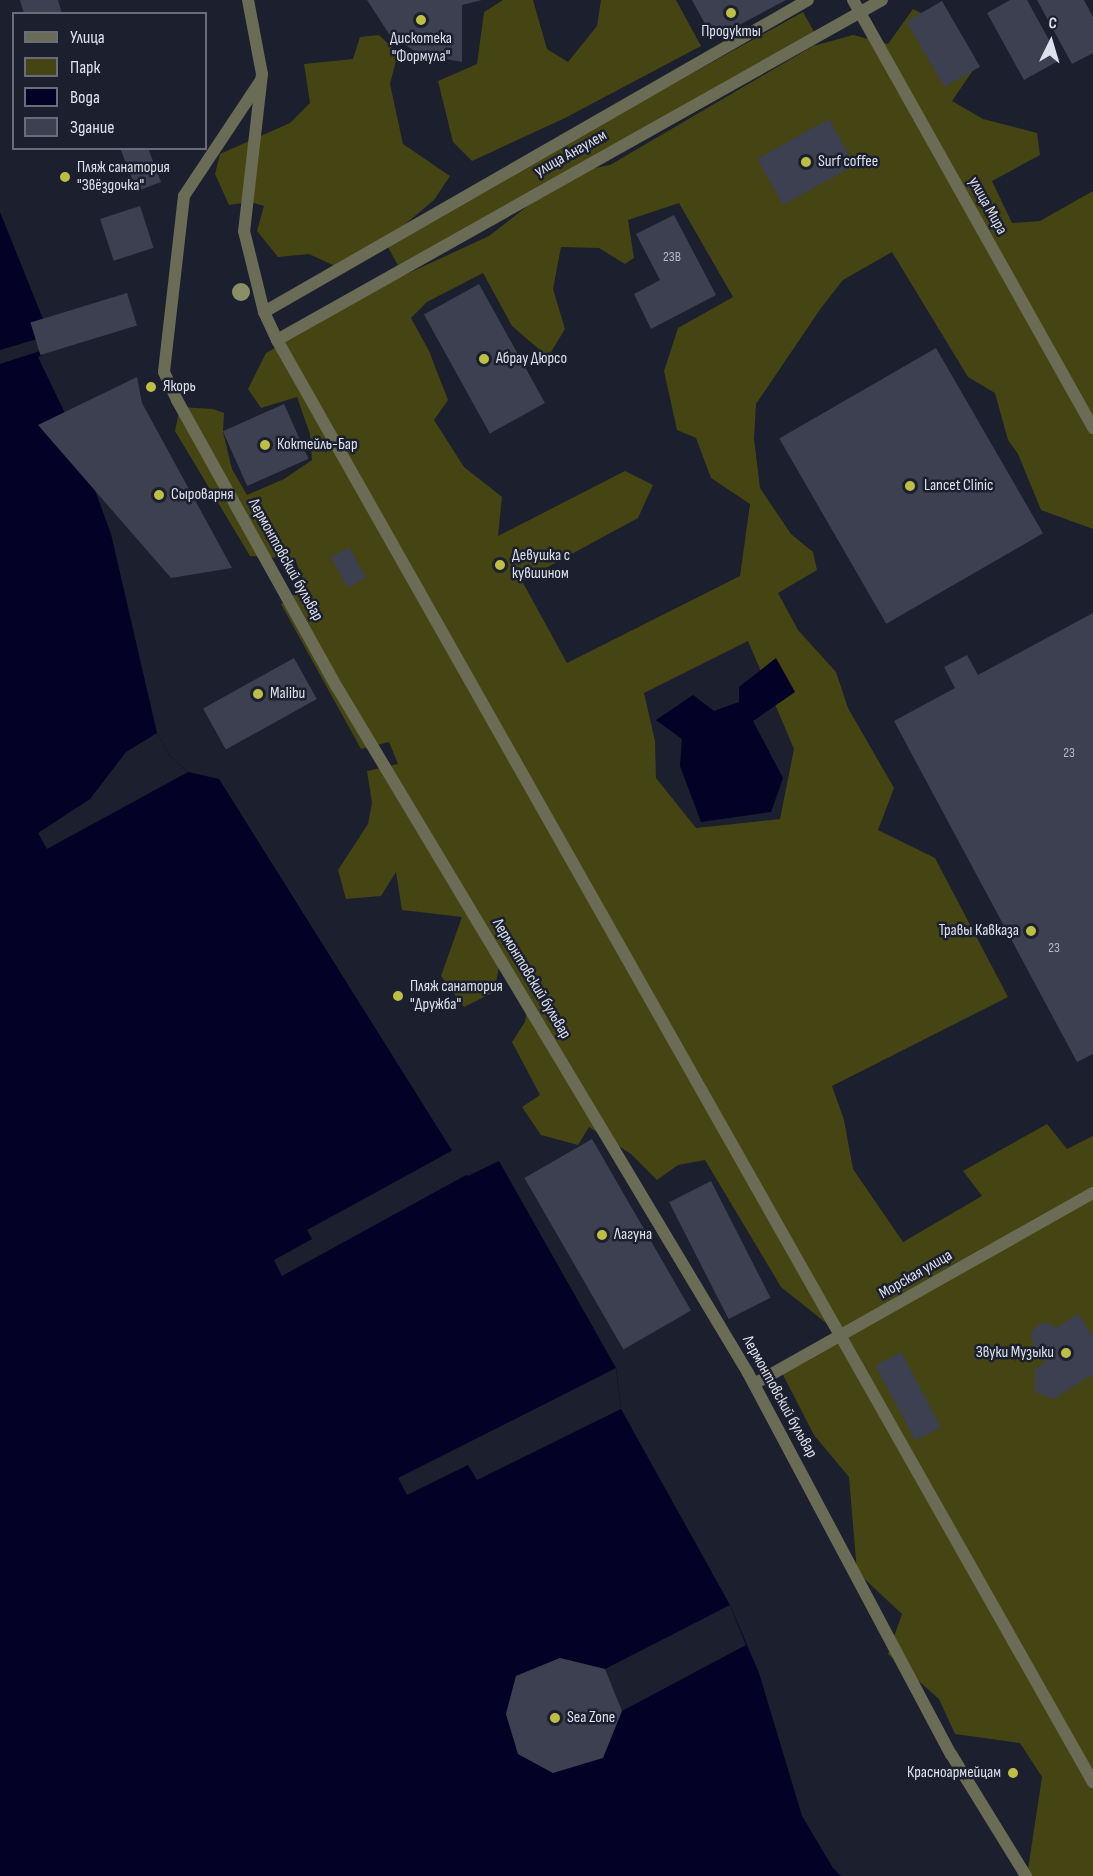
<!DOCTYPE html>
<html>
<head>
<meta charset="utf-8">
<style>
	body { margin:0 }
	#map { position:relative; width:1093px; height:1876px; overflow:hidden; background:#1b1f2e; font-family:"Sofia Sans Condensed",sans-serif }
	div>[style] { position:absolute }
	.green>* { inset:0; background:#444513; transform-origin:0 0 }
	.water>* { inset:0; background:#030125 }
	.pier>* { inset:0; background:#1b1f2e }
	.building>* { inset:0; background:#3c4050; transform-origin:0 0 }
	.street>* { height:12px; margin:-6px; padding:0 6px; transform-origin:6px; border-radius:6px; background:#6b6c55 }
	.trees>* { width:18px; height:18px; margin:-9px; border-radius:50%; background:#8b8f66 }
	.dots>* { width:16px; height:16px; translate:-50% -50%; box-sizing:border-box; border:3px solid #1b1f2e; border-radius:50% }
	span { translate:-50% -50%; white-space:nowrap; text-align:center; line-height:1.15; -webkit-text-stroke:5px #1b1f2e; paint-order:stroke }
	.number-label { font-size:14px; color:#b6b9c4 }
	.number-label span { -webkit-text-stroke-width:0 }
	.poi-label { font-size:16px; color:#dee1eb }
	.left { translate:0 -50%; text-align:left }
	.right { translate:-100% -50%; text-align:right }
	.street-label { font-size:16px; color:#dee1eb }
	.legend { position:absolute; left:12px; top:12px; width:195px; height:138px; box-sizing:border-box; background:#1b1f2e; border:2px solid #696d7a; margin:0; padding:8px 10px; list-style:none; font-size:18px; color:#dee1eb }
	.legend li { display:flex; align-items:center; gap:12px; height:30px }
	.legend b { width:30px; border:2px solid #696d7a }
	.north { position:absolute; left:1021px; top:12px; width:60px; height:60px; -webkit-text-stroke:4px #1b1f2e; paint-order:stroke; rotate:5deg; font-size:16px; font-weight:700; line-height:24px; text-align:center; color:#dee1eb }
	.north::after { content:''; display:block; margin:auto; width:21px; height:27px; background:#dee1eb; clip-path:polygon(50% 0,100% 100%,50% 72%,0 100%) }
</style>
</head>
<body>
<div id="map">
	<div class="green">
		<i style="clip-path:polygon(503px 0,533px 0,547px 49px,568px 62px,597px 26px,601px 0,676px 0,701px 46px,565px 118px,472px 161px,453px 142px,438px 81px,477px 64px,484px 12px)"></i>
		<i style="clip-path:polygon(evenodd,913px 9px,957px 31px,974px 69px,952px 101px,983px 119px,1037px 133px,1040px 155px,992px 181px,1012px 223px,1040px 221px,1093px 191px,1093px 529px,1041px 510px,1018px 454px,1008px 440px,995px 393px,968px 377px,892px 252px,843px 280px,821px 308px,756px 404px,754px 439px,760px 488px,791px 534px,813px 552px,817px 570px,778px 593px,798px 630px,836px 672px,848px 708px,894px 788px,878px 830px,935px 858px,1008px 997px,832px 1086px,844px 1120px,853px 1169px,903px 1242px,982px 1196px,963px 1171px,1047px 1124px,1067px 1149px,1093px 1136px,1093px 1876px,1027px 1876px,1042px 1777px,1020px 1743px,955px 1734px,939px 1699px,888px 1654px,902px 1614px,857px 1572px,849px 1477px,814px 1435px,782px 1373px,841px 1335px,781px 1287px,705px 1160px,678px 1165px,657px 1180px,631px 1154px,589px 1127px,578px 1145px,541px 1135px,522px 1107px,540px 1095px,512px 1042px,525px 1022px,529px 996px,500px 962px,494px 992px,464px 1007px,441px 976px,462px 917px,402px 910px,396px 872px,381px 896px,346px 899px,338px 870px,368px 824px,372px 803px,367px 771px,398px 764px,389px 742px,361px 749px,281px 604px,305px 586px,295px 559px,250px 556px,175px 431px,180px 407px,213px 409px,224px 413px,223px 432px,232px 469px,247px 495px,284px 479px,312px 460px,310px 434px,297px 397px,261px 408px,248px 389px,266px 353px,398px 278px,489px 236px,534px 201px,590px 169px,610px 165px,813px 46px,853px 35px,888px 44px,913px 9px,679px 203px,733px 297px,678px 328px,664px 371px,677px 430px,696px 438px,711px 478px,750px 504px,740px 576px,567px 663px,522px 581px,638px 518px,653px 485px,625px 471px,498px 536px,502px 497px,464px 467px,434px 420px,448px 400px,429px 351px,411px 318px,427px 302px,483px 273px,512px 326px,548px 357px,565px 329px,553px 289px,561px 247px,599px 248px,625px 264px,634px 258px,628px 220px,679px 203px,913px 9px,748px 641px,794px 749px,780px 819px,696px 828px,656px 778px,655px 741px,644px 693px,748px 641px)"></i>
		<i style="left:803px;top:12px;width:25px;height:477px;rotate:61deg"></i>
		<i style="clip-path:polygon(379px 35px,398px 53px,390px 84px,403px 144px,450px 176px,434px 200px,392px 235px,335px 266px,309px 254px,278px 257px,257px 231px,264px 206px,249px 202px,229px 205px,215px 174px,220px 154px,290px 123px,310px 103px,304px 64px,353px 59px,360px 37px)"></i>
	</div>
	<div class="water">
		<i style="clip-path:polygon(0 212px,43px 319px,32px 323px,42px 355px,38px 357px,73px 430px,111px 534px,157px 733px,169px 755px,188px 772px,219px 779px,468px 1176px,499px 1161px,616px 1368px,621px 1409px,730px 1605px,759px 1673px,802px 1816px,833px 1868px,841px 1876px,0 1876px)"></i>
		<i style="clip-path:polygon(776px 658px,795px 692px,753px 721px,783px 778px,771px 812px,701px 822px,680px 766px,682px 739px,656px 720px,693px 695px,714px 711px,739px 702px,739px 687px)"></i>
	</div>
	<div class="pier">
		<i style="clip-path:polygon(37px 339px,40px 351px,0 364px,0 350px)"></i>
		<i style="clip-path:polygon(157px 733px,169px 755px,188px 772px,47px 849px,38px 833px,90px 799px,126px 752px)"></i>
		<i style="clip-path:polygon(455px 1149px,469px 1173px,488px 1163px,282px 1276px,274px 1260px,312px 1239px,307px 1230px)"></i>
		<i style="clip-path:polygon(616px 1368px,621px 1409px,477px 1480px,468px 1465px,407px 1495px,398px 1478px)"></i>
		<i style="clip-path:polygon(730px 1605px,746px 1645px,622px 1711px,553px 1773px,518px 1754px,506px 1714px,516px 1676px,560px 1658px,605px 1669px)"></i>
	</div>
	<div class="building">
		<i style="clip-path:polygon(20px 0,58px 0,62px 14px,24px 14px)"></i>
		<i style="clip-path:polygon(367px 0,482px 0,462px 5px,462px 62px,419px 54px,389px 34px)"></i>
		<i style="clip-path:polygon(692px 0,786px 0,713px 39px)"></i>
		<i style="clip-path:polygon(1010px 0,1027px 0,1060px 60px,1024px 80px,987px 13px)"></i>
		<i style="clip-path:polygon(1037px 0,1084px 0,1093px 17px,1093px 53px,1072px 64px)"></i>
		<i style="left:942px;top:1px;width:76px;height:41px;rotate:60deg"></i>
		<i style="left:829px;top:119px;width:53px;height:82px;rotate:61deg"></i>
		<i style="clip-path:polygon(120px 148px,148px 148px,161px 182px,137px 191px)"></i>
		<i style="left:140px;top:206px;width:44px;height:42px;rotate:72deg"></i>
		<i style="clip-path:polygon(674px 215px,716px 295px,651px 329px,634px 294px,660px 280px,636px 234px)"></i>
		<i style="left:479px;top:284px;width:136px;height:63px;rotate:61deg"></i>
		<i style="left:127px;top:293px;width:34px;height:101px;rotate:73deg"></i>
		<i style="left:936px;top:348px;width:214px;height:181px;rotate:60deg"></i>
		<i style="clip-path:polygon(137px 377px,142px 403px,232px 568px,171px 578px,38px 425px)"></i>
		<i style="left:284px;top:404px;width:60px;height:67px;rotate:66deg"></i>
		<i style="left:349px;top:547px;width:35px;height:21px;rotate:61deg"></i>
		<i style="clip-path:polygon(1093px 613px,1093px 1054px,1077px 1062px,894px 721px,955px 688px,944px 667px,967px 655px,978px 675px)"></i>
		<i style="left:294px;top:658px;width:47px;height:104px;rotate:61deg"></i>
		<i style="left:592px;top:1139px;width:198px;height:78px;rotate:60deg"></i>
		<i style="left:711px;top:1181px;width:131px;height:47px;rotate:63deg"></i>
		<i style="clip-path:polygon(1078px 1314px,1093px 1336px,1093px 1378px,1091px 1375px,1054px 1399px,1035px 1392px,1035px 1369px,1045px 1363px,1033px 1344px,1031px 1334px,1037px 1325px,1049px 1322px,1056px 1328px)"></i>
		<i style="left:901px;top:1352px;width:85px;height:29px;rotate:62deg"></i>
		<i style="clip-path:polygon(560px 1658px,605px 1669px,622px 1711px,603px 1758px,553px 1773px,518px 1754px,506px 1714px,516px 1676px)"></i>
	</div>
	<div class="street">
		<i style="left:248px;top:0;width:75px;rotate:79.3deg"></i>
		<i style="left:262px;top:74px;width:158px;rotate:96.5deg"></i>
		<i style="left:244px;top:231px;width:83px;rotate:76.1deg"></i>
		<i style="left:264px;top:312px;width:31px;rotate:65deg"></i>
		<i style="left:277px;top:340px;width:1657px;rotate:60.5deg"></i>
		<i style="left:853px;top:0;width:491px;rotate:60.7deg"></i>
		<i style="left:261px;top:80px;width:139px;rotate:123.6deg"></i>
		<i style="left:184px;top:196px;width:177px;rotate:96.5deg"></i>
		<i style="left:164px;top:372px;width:31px;rotate:65deg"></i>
		<i style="left:177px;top:400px;width:329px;rotate:60.9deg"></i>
		<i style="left:337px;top:687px;width:800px;rotate:59.07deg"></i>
		<i style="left:748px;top:1373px;width:432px;rotate:62deg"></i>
		<i style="left:951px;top:1754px;width:143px;rotate:58.4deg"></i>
		<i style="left:264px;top:312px;width:627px;rotate:-29.84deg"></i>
		<i style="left:277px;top:340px;width:694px;rotate:-29.34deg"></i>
		<i style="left:754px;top:1384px;width:389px;rotate:-29.4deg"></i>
	</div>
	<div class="trees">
		<i style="left:241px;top:292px"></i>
	</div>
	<div class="dots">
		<i style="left:731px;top:13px;background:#bcbf44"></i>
		<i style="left:421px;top:20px;background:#bcbf44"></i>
		<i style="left:806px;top:162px;background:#bcbf44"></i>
		<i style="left:65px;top:177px;background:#bcbf44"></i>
		<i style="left:484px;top:359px;background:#bcbf44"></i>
		<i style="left:151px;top:387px;background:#bcbf44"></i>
		<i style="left:265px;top:445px;background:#bcbf44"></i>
		<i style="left:910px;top:486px;background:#bcbf44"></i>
		<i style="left:159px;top:495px;background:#bcbf44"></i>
		<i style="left:500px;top:565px;background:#bcbf44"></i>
		<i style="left:258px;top:694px;background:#bcbf44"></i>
		<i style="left:1031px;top:931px;background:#bcbf44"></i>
		<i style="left:398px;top:996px;background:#bcbf44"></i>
		<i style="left:602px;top:1235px;background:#bcbf44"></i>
		<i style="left:1066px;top:1353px;background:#bcbf44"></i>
		<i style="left:555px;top:1718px;background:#bcbf44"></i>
		<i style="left:1013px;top:1773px;background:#bcbf44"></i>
	</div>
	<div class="number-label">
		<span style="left:672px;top:257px">23В</span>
		<span style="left:1069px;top:753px">23</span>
		<span style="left:1054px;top:948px">23</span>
	</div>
	<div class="poi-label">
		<span style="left:731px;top:32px">Продукты</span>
		<span style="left:421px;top:48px">Дискотека<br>"Формула"</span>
		<span class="left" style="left:818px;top:162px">Surf coffee</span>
		<span class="left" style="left:77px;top:177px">Пляж санатория<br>"Звёздочка"</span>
		<span class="left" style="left:496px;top:359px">Абрау Дюрсо</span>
		<span class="left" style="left:163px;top:387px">Якорь</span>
		<span class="left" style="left:277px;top:445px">Коктейль-Бар</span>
		<span class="left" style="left:924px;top:486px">Lancet Clinic</span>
		<span class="left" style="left:171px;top:495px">Сыроварня</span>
		<span class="left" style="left:512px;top:565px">Девушка с<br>кувшином</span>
		<span class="left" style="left:270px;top:694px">Malibu</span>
		<span class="right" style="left:1019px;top:931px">Травы Кавказа</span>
		<span class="left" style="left:410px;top:996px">Пляж санатория<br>"Дружба"</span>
		<span class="left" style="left:614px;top:1235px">Лагуна</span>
		<span class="right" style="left:1054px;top:1353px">Звуки Музыки</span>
		<span class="left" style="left:567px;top:1718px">Sea Zone</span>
		<span class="right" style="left:1001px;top:1773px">Красноармейцам</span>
	</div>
	<div class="street-label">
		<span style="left:571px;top:154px;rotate:-29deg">улица Ангулем</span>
		<span style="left:987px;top:206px;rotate:61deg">улица Мира</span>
		<span style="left:285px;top:560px;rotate:61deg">Лермонтовский бульвар</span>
		<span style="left:531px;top:979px;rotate:59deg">Лермонтовский бульвар</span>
		<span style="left:916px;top:1275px;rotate:-30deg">Морская улица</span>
		<span style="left:779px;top:1397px;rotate:61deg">Лермонтовский бульвар</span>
	</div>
	<ul class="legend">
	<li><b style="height:8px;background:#6b6c55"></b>Улица</li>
	<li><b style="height:16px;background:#444513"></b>Парк</li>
	<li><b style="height:16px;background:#030125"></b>Вода</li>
	<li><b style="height:16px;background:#3c4050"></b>Здание</li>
	</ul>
	<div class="north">С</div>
</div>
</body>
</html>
